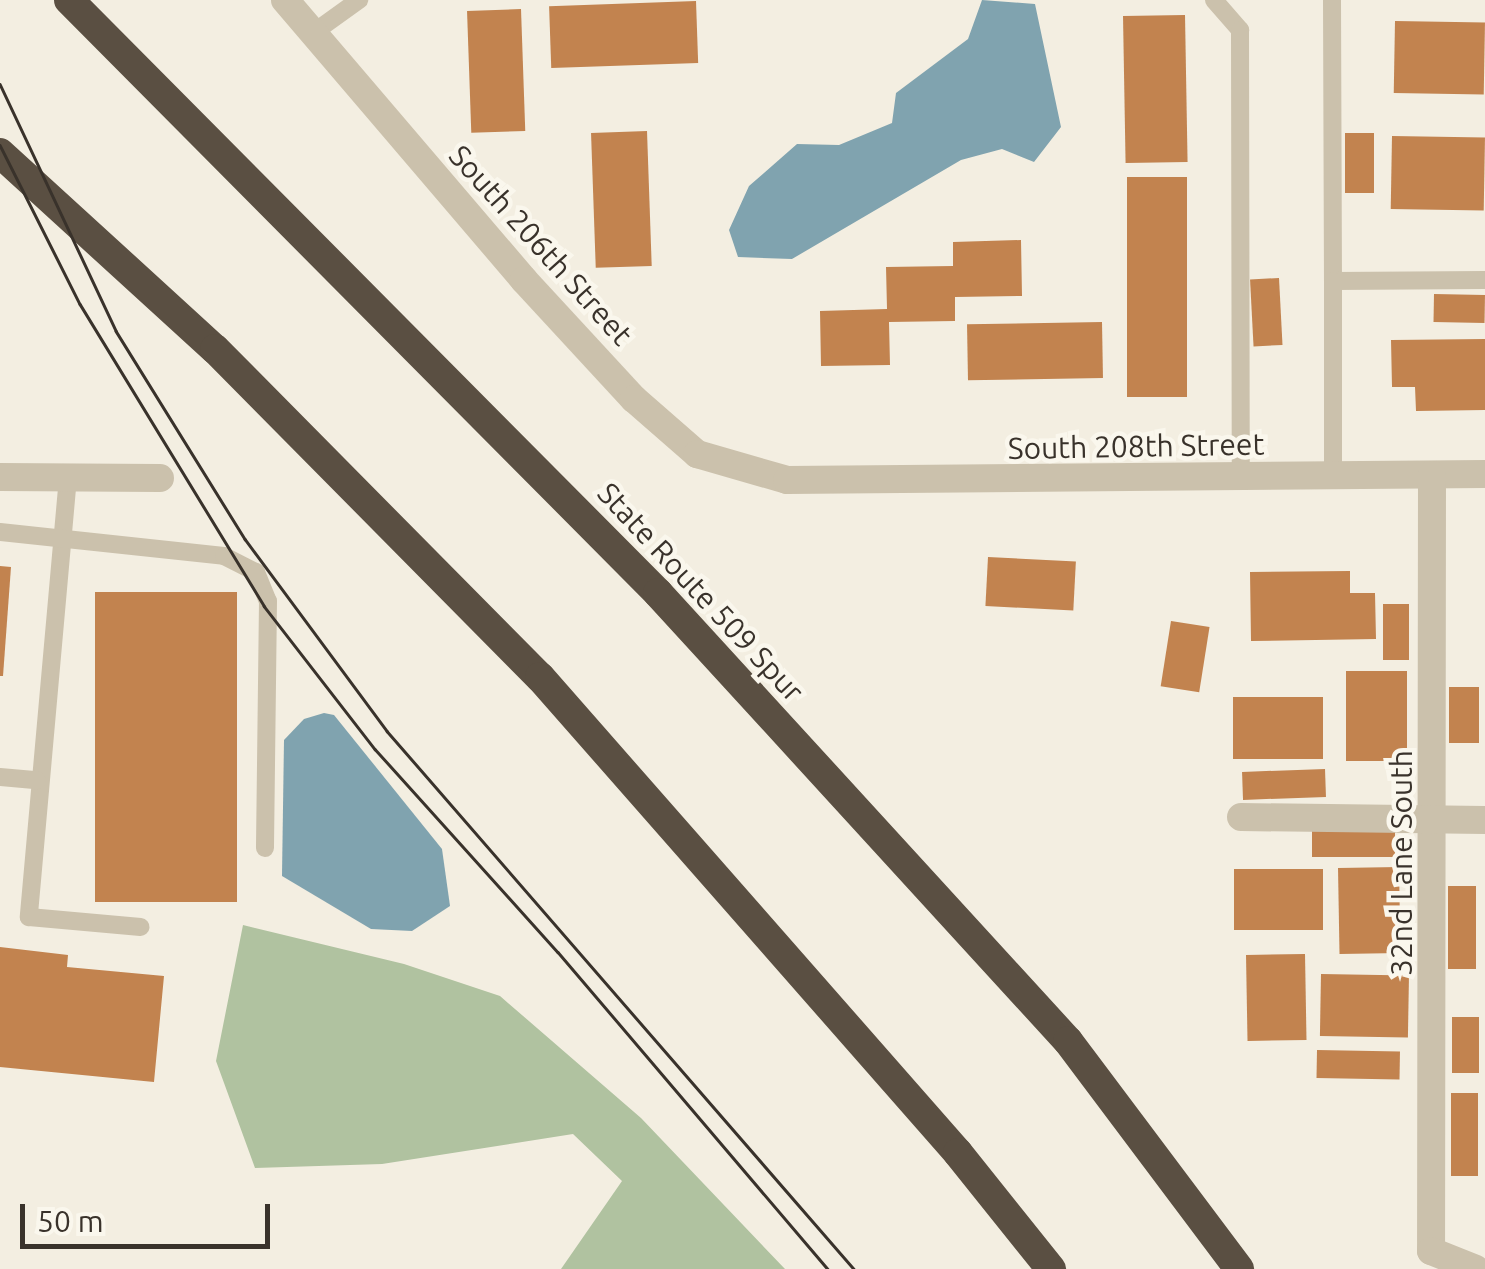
<!DOCTYPE html>
<html>
<head>
<meta charset="utf-8">
<style>
	body { margin:0 }
	#map { position:relative; width:1485px; height:1269px; overflow:hidden; background:#f3eee1; font-family:Ubuntu,sans-serif }
	div>[style] { position:absolute }
	.green>* { inset:0; background:#b0c2a0 }
	.water>* { inset:0; background:#80a3af }
	.building>* { inset:0; background:#c2834f; transform-origin:0 0 }
	.service>* { height:18px; margin:-9px; padding:0 9px; transform-origin:9px; border-radius:9px; background:#cbc1ac }
	.minor>* { height:28px; margin:-14px; padding:0 14px; transform-origin:14px; border-radius:14px; background:#cbc1ac }
	.motorway>* { height:30px; margin:-15px; padding:0 15px; transform-origin:15px; border-radius:15px; background:#5a4f42 }
	.tram>* { height:2.5px; margin:-1.25px; padding:0 1.25px; transform-origin:1.25px; border-radius:1.25px; background:#39322b }
	span { translate:-50% -50%; white-space:nowrap; text-align:center; line-height:1.15; -webkit-text-stroke:9px #faf7ed; paint-order:stroke }
	.street-label { font-size:30px; color:#39322b }
	.scale { position:absolute; left:20px; top:1204px; width:250px; height:45px; box-sizing:border-box; border:5px solid #39322b; border-top:0; padding-left:12px; font-size:30px; line-height:35px; white-space:nowrap; color:#39322b; -webkit-text-stroke:8px #faf7ed; paint-order:stroke }
</style>
</head>
<body>
<div id="map">
	<div class="green">
		<i style="clip-path:polygon(243px 925px,404px 964px,500px 996px,641px 1118px,785px 1269px,561px 1269px,622px 1181px,573px 1134px,382px 1164px,255px 1168px,216px 1061px)"></i>
	</div>
	<div class="water">
		<i style="clip-path:polygon(982px 0,1035px 4px,1061px 127px,1034px 162px,1002px 149px,961px 160px,792px 259px,738px 257px,729px 230px,749px 186px,797px 144px,839px 145px,892px 123px,896px 93px,968px 39px)"></i>
		<i style="clip-path:polygon(324px 713px,334px 715px,442px 849px,450px 906px,412px 931px,371px 929px,282px 876px,284px 740px,304px 719px)"></i>
	</div>
	<div class="building">
		<i style="left:696px;top:1px;width:62px;height:147px;rotate:88deg"></i>
		<i style="left:521px;top:9px;width:122px;height:54px;rotate:88deg"></i>
		<i style="left:1185px;top:15px;width:147px;height:62px;rotate:89deg"></i>
		<i style="left:1395px;top:21px;width:90px;height:72px;rotate:1deg"></i>
		<i style="left:647px;top:131px;width:135px;height:56px;rotate:88deg"></i>
		<i style="left:1345px;top:133px;width:29px;height:60px"></i>
		<i style="left:1392px;top:136px;width:93px;height:73px;rotate:1deg"></i>
		<i style="left:1187px;top:177px;width:220px;height:60px;rotate:90deg"></i>
		<i style="clip-path:polygon(1021px 240px,1022px 296px,955px 297px,955px 321px,889px 322px,890px 365px,821px 366px,820px 311px,887px 309px,886px 267px,953px 266px,953px 242px)"></i>
		<i style="left:1279px;top:278px;width:67px;height:29px;rotate:87deg"></i>
		<i style="left:1434px;top:294px;width:51px;height:28px;rotate:1deg"></i>
		<i style="left:1102px;top:322px;width:56px;height:135px;rotate:89deg"></i>
		<i style="clip-path:polygon(1485px 339px,1485px 410px,1416px 411px,1415px 387px,1392px 387px,1391px 340px)"></i>
		<i style="left:988px;top:557px;width:88px;height:49px;rotate:3deg"></i>
		<i style="clip-path:polygon(0 566px,11px 567px,3px 676px,0 676px)"></i>
		<i style="clip-path:polygon(1350px 571px,1350px 593px,1375px 593px,1376px 639px,1251px 641px,1250px 572px)"></i>
		<i style="left:95px;top:592px;width:142px;height:310px"></i>
		<i style="left:1383px;top:604px;width:26px;height:56px"></i>
		<i style="left:1171px;top:621px;width:39px;height:66px;rotate:9deg"></i>
		<i style="left:1346px;top:671px;width:61px;height:90px"></i>
		<i style="left:1449px;top:687px;width:30px;height:56px"></i>
		<i style="left:1233px;top:697px;width:90px;height:62px"></i>
		<i style="left:1325px;top:769px;width:28px;height:83px;rotate:88deg"></i>
		<i style="left:1312px;top:828px;width:83px;height:29px"></i>
		<i style="left:1399px;top:867px;width:86px;height:61px;rotate:89deg"></i>
		<i style="left:1234px;top:869px;width:89px;height:61px"></i>
		<i style="left:1448px;top:886px;width:28px;height:83px"></i>
		<i style="clip-path:polygon(0 947px,68px 955px,67px 967px,164px 976px,154px 1082px,0 1067px)"></i>
		<i style="left:1305px;top:954px;width:86px;height:59px;rotate:89deg"></i>
		<i style="left:1321px;top:974px;width:88px;height:62px;rotate:1deg"></i>
		<i style="left:1452px;top:1017px;width:27px;height:56px"></i>
		<i style="left:1317px;top:1050px;width:83px;height:28px;rotate:1deg"></i>
		<i style="left:1451px;top:1093px;width:27px;height:83px"></i>
	</div>
	<div class="service">
		<i style="left:1214px;top:0;width:40px;rotate:49deg"></i>
		<i style="left:1240px;top:30px;width:447px;rotate:89.9deg"></i>
		<i style="left:1332px;top:0;width:281px;rotate:89.8deg"></i>
		<i style="left:1333px;top:281px;width:152px;rotate:-0.4deg"></i>
		<i style="left:313px;top:33px;width:57px;rotate:-35.7deg"></i>
		<i style="left:1333px;top:281px;width:195px;rotate:90deg"></i>
		<i style="left:68px;top:477px;width:442px;rotate:95.1deg"></i>
		<i style="left:29px;top:917px;width:112px;rotate:5.1deg"></i>
		<i style="left:0;top:532px;width:225px;rotate:6.1deg"></i>
		<i style="left:224px;top:556px;width:36px;rotate:27deg"></i>
		<i style="left:256px;top:572px;width:31px;rotate:68deg"></i>
		<i style="left:268px;top:601px;width:247px;rotate:90.7deg"></i>
		<i style="left:0;top:777px;width:37px;rotate:5deg"></i>
	</div>
	<div class="minor">
		<i style="left:285px;top:0;width:368px;rotate:49.5deg"></i>
		<i style="left:524px;top:280px;width:162px;rotate:47.3deg"></i>
		<i style="left:634px;top:399px;width:84px;rotate:41.1deg"></i>
		<i style="left:697px;top:454px;width:94px;rotate:16.1deg"></i>
		<i style="left:787px;top:480px;width:698px;rotate:-0.49deg"></i>
		<i style="left:1432px;top:475px;width:776px;rotate:90.07deg"></i>
		<i style="left:1431px;top:1251px;width:48px;rotate:21.8deg"></i>
		<i style="left:0;top:477px;width:160px;rotate:0.4deg"></i>
		<i style="left:1241px;top:817px;width:244px;rotate:0.7deg"></i>
	</div>
	<div class="motorway">
		<i style="left:69px;top:0;width:836px;rotate:45.19deg"></i>
		<i style="left:658px;top:593px;width:607px;rotate:47.54deg"></i>
		<i style="left:1068px;top:1041px;width:285px;rotate:53.1deg"></i>
		<i style="left:0;top:153px;width:291px;rotate:42.4deg"></i>
		<i style="left:215px;top:349px;width:462px;rotate:45.3deg"></i>
		<i style="left:540px;top:677px;width:633px;rotate:48.71deg"></i>
		<i style="left:958px;top:1153px;width:149px;rotate:51.3deg"></i>
	</div>
	<div class="tram">
		<i style="left:0;top:84px;width:273px;rotate:64.8deg"></i>
		<i style="left:116px;top:331px;width:245px;rotate:58.2deg"></i>
		<i style="left:245px;top:539px;width:239px;rotate:53.5deg"></i>
		<i style="left:387px;top:731px;width:712px;rotate:49.04deg"></i>
		<i style="left:0;top:145px;width:178px;rotate:63.3deg"></i>
		<i style="left:80px;top:304px;width:354px;rotate:58.6deg"></i>
		<i style="left:264px;top:606px;width:181px;rotate:52.2deg"></i>
		<i style="left:375px;top:749px;width:273px;rotate:48deg"></i>
		<i style="left:558px;top:952px;width:416px;rotate:49.6deg"></i>
	</div>
	<div class="street-label">
		<span style="left:541px;top:245px;rotate:48deg">South 206th Street</span>
		<span style="left:1136px;top:446px;rotate:-1deg">South 208th Street</span>
		<span style="left:701px;top:592px;rotate:47deg">State Route 509 Spur</span>
		<span style="left:1401px;top:863px;rotate:-90deg">32nd Lane South</span>
	</div>
	<div class="scale">50 m</div>
</div>
</body>
</html>
